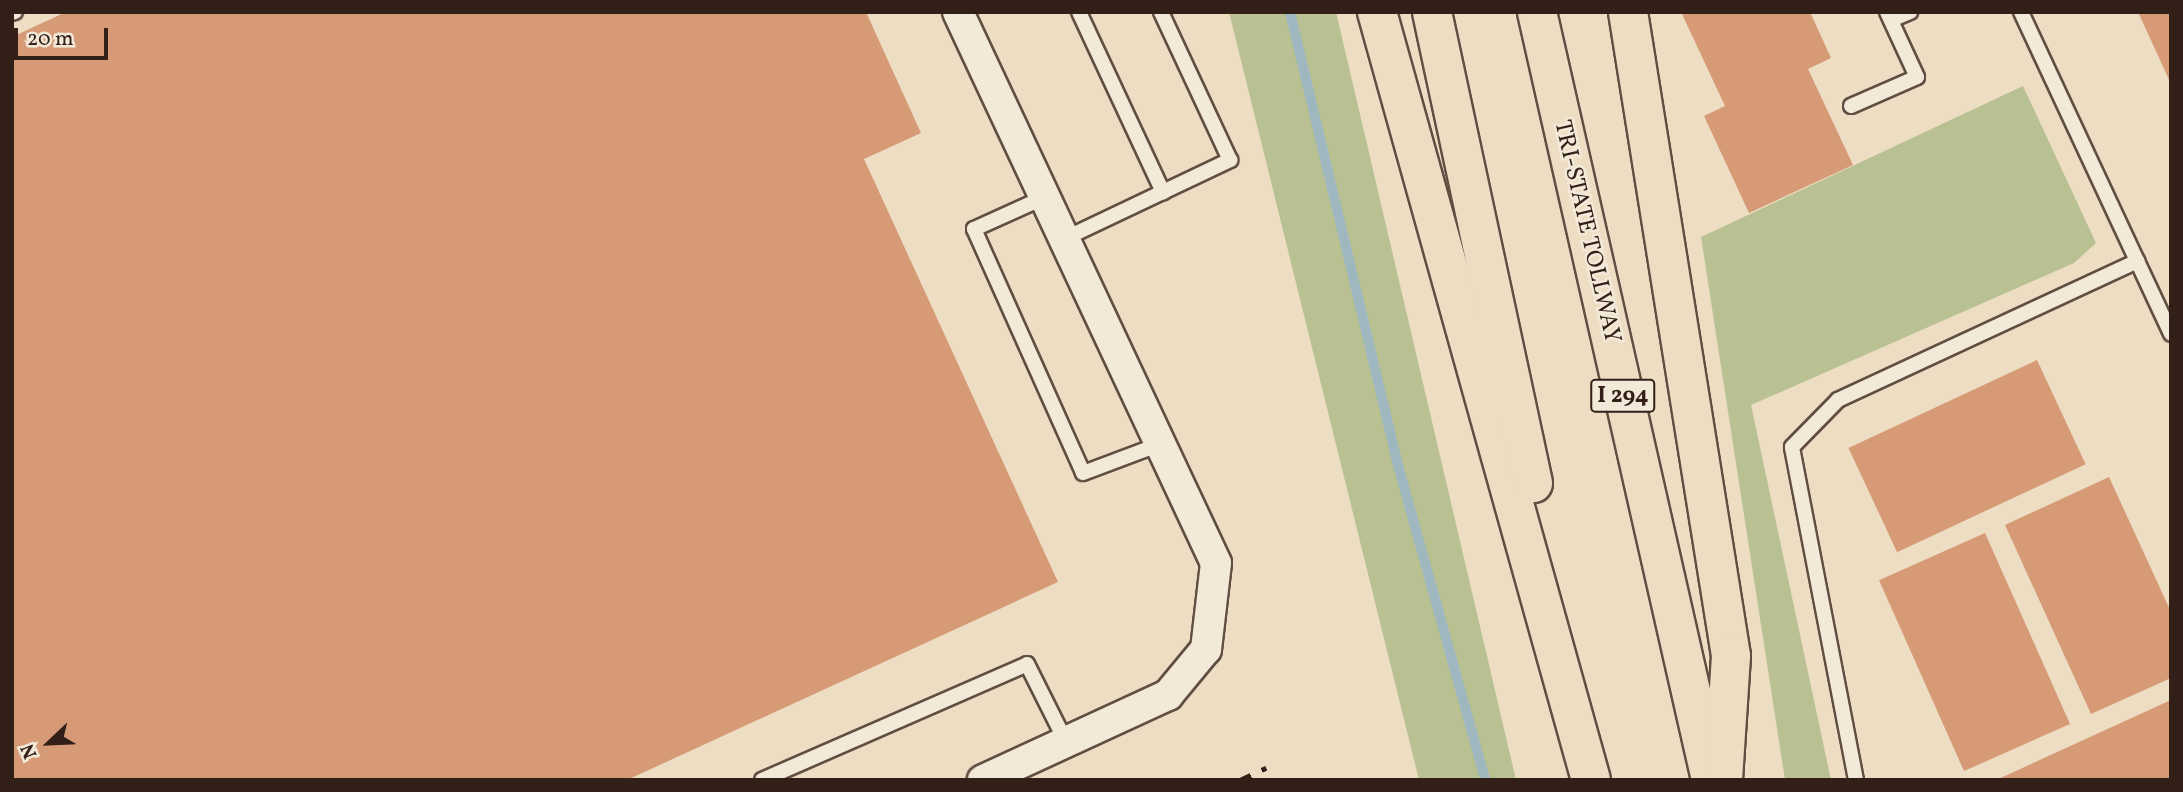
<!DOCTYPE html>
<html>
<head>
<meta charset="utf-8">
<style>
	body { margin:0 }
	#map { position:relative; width:2183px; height:792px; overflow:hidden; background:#edddc3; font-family:Vollkorn,serif }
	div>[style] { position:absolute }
	.green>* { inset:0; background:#b9c193 }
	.stream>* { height:10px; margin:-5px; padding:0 5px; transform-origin:5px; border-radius:5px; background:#9fb8bf }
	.building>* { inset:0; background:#d69a76; transform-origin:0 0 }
	.roads { filter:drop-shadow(2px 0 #614e43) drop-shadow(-2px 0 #614e43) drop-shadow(0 2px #614e43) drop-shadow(0 -2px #614e43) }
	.lane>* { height:14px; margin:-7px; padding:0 7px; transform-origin:7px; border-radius:7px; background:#f3e9d8 }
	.street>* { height:30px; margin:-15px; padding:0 15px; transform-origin:15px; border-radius:15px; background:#f3e9d8 }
	.highway>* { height:38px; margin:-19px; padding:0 19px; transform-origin:19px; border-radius:19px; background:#edddc3 }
	.rail>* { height:5px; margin-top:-2.5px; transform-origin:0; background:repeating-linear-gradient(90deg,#321f18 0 12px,transparent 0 24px) }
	span { translate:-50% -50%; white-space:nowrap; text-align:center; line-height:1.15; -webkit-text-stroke:5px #f3e9d8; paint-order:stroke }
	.shield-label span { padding:2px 5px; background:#f3e9d8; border:2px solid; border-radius:5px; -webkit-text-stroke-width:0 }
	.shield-label { font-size:23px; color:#321f18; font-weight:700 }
	.street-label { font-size:24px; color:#321f18 }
	.frame { position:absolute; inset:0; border:14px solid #321f18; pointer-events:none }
	.north { position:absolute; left:14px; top:708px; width:70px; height:70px; -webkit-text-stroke:5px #f3e9d8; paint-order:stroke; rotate:247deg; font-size:19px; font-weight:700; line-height:28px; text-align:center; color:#321f18 }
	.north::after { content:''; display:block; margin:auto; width:24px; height:32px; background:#321f18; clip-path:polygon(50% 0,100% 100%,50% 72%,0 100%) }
	.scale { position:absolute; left:14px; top:28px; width:94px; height:32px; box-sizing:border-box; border:4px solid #321f18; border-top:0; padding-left:9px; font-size:21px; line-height:24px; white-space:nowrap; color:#321f18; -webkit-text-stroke:5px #f3e9d8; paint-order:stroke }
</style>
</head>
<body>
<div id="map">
	<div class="green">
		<i style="clip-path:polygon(1229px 12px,1336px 12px,1516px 780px,1419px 780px)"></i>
		<i style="clip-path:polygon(2023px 86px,2096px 243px,2074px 263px,1751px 405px,1831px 780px,1785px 780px,1701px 237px)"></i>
	</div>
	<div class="stream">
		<i style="left:1290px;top:12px;width:458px;rotate:76.6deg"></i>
		<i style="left:1396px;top:458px;width:334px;rotate:74.5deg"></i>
	</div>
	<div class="building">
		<i style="clip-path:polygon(66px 12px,866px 12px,921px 133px,864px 159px,1058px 582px,627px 780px,14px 780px,12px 37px)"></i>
		<i style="clip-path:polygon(1681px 12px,1810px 12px,1831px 58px,1808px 69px,1853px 165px,1749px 213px,1704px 116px,1725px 106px)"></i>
		<i style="clip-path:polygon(2138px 12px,2171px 12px,2171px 84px)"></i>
		<i style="left:2037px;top:360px;width:115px;height:208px;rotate:65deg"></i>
		<i style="clip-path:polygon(2109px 477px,2171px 612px,2171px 678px,2091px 714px,2005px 525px)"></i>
		<i style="left:1985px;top:533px;width:209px;height:116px;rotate:66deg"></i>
		<i style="clip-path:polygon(2171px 700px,2171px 780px,1996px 780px)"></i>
	</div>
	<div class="roads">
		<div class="lane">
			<i style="left:1079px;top:12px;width:199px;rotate:65deg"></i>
			<i style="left:2021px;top:12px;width:355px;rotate:65deg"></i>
			<i style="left:12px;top:13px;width:3px;rotate:-18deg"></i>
			<i style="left:1891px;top:20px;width:21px;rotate:-23deg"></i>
			<i style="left:1851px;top:106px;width:72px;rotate:-23.7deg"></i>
			<i style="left:1917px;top:77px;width:72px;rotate:-114.8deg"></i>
			<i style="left:1045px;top:197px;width:78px;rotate:155.7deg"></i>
			<i style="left:974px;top:229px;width:267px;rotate:65.9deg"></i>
			<i style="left:1083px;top:473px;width:82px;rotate:-20.6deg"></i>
			<i style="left:1066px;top:238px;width:182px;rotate:-25.4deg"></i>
			<i style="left:1230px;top:160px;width:163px;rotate:-115deg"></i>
			<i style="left:762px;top:780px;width:289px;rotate:-23.6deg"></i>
			<i style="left:1027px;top:664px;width:87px;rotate:63.4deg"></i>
			<i style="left:1856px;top:780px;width:339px;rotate:-100.9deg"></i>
			<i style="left:1792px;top:447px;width:66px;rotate:-45.6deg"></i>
			<i style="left:1838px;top:400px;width:330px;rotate:-24.9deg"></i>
		</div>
		<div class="street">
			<i style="left:958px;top:12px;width:608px;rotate:64.91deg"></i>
			<i style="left:1216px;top:563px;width:87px;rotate:96.6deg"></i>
			<i style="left:1206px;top:649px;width:60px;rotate:129.6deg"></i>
			<i style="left:1168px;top:695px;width:204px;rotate:155.3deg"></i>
		</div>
		<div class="highway">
			<i style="left:1377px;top:12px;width:797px;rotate:74.43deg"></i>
			<i style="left:1432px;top:12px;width:482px;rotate:77.9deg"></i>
			<i style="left:1537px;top:12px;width:787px;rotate:77.23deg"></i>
			<i style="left:1628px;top:12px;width:652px;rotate:80.91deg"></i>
			<i style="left:1731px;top:656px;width:124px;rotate:93.7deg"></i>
		</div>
	</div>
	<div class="rail">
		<i style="left:1240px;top:780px;width:29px;rotate:-25deg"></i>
	</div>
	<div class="shield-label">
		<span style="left:1623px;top:396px">I 294</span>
	</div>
	<div class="street-label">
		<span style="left:1586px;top:232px;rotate:77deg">TRI-STATE TOLLWAY</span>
	</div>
	<div class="frame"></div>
	<div class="north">N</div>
	<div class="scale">20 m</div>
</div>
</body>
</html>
